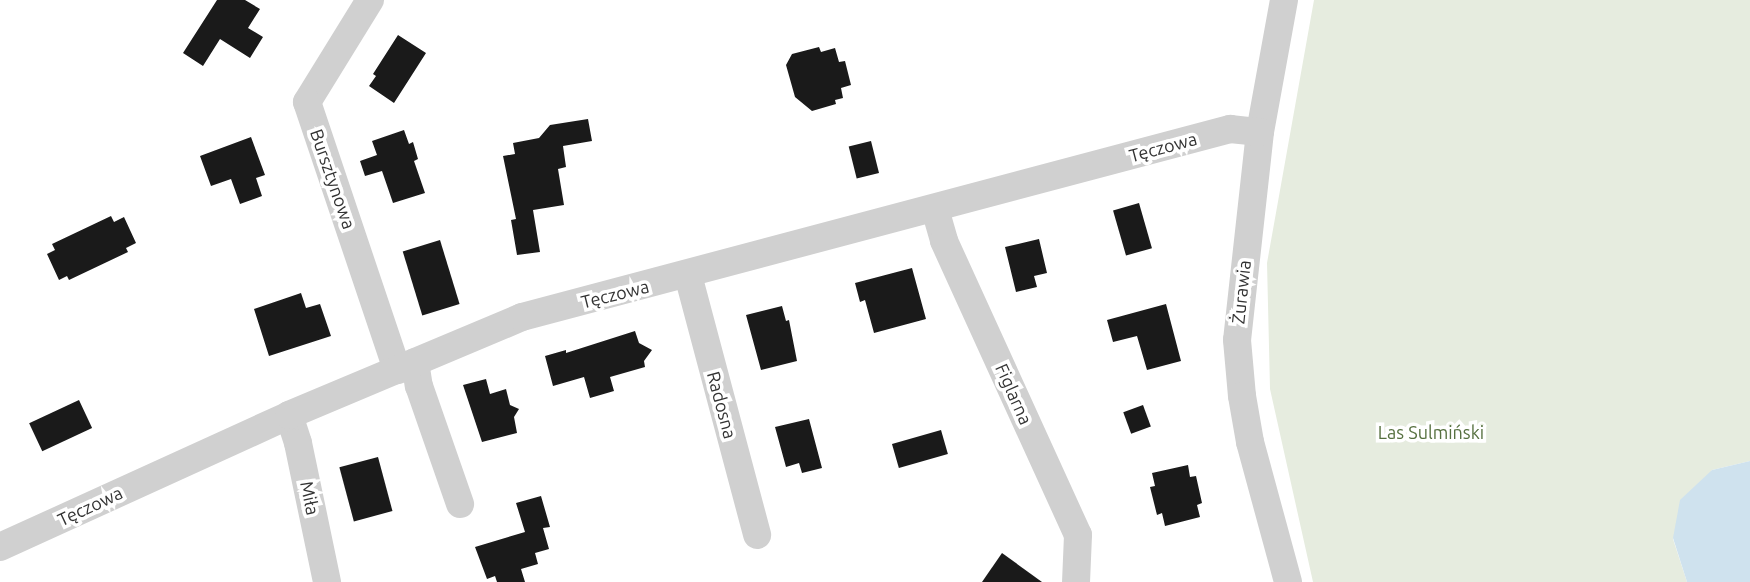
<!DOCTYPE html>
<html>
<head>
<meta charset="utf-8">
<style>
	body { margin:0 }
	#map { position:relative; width:1750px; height:582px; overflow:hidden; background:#fff; font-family:Ubuntu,sans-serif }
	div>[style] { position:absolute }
	.green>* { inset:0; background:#e6ecdf }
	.water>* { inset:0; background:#cfe2ee }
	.building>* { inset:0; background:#1a1a1a; transform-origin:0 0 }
	.minor>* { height:28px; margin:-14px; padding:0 14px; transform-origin:14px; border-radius:14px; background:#d0d0d0 }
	span { translate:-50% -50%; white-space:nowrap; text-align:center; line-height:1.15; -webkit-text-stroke:7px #fff; paint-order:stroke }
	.street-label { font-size:18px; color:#333 }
	.park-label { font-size:18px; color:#56703f }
</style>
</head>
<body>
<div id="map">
	<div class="green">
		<i style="clip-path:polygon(1314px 0,1750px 0,1750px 461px,1712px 470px,1673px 539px,1687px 582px,1313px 582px,1270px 389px,1267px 263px)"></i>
	</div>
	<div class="water">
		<i style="clip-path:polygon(1750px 461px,1750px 582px,1687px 582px,1673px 538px,1680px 500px,1712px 470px)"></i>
	</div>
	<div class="building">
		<i style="clip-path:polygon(217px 0,245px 0,260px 9px,248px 28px,263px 37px,250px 58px,220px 39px,203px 66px,183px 53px)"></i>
		<i style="clip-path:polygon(398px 35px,426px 53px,394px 103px,369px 86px,376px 76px,373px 74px)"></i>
		<i style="clip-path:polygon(819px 47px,821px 52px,835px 48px,839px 62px,845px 61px,851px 85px,841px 88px,843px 98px,835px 100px,836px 104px,812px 111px,795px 97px,786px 65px,792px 54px)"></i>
		<i style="clip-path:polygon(588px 119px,592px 141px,563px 146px,566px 167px,558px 169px,564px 205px,533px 210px,540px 252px,517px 255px,511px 220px,516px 219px,503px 156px,515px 154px,513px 143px,539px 138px,550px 125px)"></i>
		<i style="clip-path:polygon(404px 130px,409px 144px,413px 142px,418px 159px,414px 161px,425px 193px,393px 203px,382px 171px,365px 176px,360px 161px,377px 155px,372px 141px)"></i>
		<i style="clip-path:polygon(251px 137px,265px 175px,256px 178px,262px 196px,240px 204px,231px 179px,211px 186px,200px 156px)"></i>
		<i style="left:871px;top:141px;width:33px;height:23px;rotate:76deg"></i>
		<i style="left:1139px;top:203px;width:47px;height:27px;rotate:74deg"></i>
		<i style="clip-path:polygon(111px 216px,114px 222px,124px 217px,136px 243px,126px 248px,128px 252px,69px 280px,67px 276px,59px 280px,47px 254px,55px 250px,52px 244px)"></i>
		<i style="clip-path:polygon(1039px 239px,1047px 273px,1034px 276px,1037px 287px,1016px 292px,1005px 247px)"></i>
		<i style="left:440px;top:240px;width:67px;height:39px;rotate:73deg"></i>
		<i style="clip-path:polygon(912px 268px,926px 319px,874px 333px,865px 300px,860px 302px,855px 283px)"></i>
		<i style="clip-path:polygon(301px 293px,306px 308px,320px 304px,331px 336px,269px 356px,254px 309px)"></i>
		<i style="clip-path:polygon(1166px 304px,1181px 361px,1147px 370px,1137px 336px,1113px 342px,1107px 320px)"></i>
		<i style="clip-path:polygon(782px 306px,786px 321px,789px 320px,797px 361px,761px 370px,746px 315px)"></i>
		<i style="clip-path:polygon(635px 331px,639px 343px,652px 350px,644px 361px,645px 367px,610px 377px,614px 391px,590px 398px,584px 377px,553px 386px,545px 356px,566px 350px,566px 353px)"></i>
		<i style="clip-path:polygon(486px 379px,490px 394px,506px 389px,510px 405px,519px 409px,514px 417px,517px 433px,482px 442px,463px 385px)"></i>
		<i style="left:79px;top:400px;width:31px;height:55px;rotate:65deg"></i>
		<i style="left:1143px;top:405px;width:23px;height:21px;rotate:70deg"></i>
		<i style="clip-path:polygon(809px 419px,822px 468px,802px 473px,799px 463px,786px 467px,775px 427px)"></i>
		<i style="left:941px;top:430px;width:25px;height:51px;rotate:74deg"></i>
		<i style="left:378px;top:457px;width:56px;height:40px;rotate:75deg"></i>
		<i style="clip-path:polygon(1188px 465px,1190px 477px,1196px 476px,1202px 503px,1197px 505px,1200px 517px,1165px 526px,1162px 513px,1157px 515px,1150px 487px,1155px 486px,1152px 473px)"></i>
		<i style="clip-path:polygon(541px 496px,550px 527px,543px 528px,549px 549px,535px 553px,538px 564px,521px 569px,525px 582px,497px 582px,495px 576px,487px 579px,475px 547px,525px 532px,516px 503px)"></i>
		<i style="clip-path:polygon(1002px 553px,1042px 582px,982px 582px)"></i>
	</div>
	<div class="minor">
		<i style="left:370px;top:0;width:120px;rotate:121.7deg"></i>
		<i style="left:307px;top:102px;width:283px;rotate:71.4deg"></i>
		<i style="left:1284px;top:0;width:134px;rotate:100.3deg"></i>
		<i style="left:1260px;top:132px;width:209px;rotate:96.3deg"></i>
		<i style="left:1237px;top:340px;width:56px;rotate:84.9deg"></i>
		<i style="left:1242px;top:396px;width:47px;rotate:80.1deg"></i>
		<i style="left:1250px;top:442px;width:145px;rotate:74.8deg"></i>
		<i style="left:935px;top:209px;width:33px;rotate:74deg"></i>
		<i style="left:944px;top:241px;width:323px;rotate:65.5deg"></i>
		<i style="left:1078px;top:535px;width:47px;rotate:92.4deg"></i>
		<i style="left:688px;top:275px;width:269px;rotate:75.1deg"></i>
		<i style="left:415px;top:362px;width:24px;rotate:81deg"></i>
		<i style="left:419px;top:386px;width:125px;rotate:70.8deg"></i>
		<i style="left:289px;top:415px;width:29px;rotate:72deg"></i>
		<i style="left:298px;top:443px;width:142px;rotate:78.2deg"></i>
		<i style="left:0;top:547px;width:318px;rotate:-24.5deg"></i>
		<i style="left:289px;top:415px;width:253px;rotate:-22.8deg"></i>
		<i style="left:522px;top:317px;width:733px;rotate:-14.87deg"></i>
		<i style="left:1230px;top:129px;width:30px;rotate:6deg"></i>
	</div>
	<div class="street-label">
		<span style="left:1163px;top:147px;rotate:-15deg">Tęczowa</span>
		<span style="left:333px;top:179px;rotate:71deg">Bursztynowa</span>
		<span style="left:1241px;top:292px;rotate:-84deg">Żurawia</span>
		<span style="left:615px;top:294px;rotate:-14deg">Tęczowa</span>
		<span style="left:1014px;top:394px;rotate:66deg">Figlarna</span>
		<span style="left:722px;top:405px;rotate:75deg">Radosna</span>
		<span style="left:310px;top:498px;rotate:78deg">Miła</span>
		<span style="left:90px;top:506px;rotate:-25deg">Tęczowa</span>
	</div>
	<div class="park-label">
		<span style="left:1431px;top:432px">Las Sulmiński</span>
	</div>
</div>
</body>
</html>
